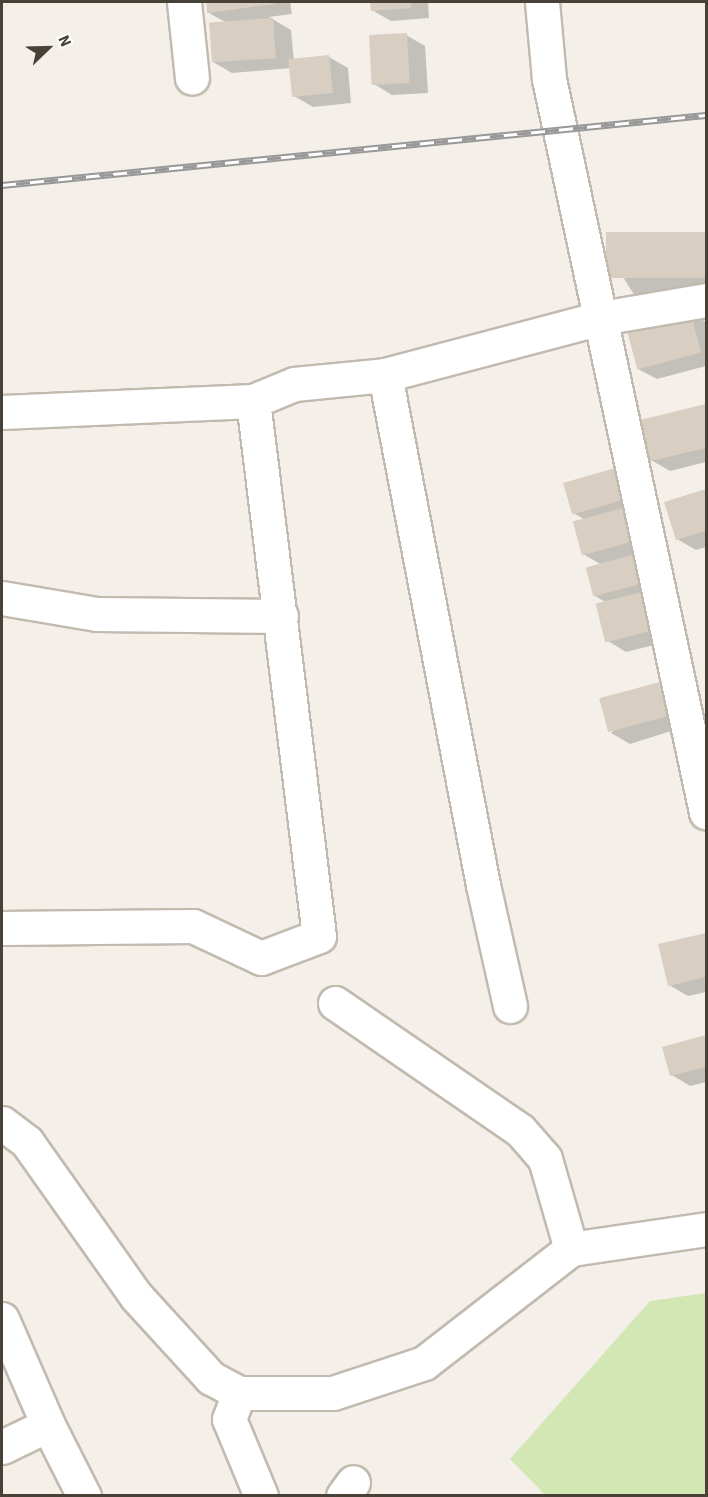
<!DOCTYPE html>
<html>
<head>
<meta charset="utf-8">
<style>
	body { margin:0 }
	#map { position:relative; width:708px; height:1497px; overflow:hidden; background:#f4f0e9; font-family:"Source Sans 3",sans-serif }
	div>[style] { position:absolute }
	.green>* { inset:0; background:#d3e7b4 }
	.shadow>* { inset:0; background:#0003 }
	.building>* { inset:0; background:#d8cec2; transform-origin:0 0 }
	.roads { filter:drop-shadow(2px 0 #c2baaf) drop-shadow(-2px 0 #c2baaf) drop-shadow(0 2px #c2baaf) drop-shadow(0 -2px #c2baaf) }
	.minor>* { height:33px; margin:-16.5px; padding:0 16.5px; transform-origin:16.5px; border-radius:16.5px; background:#fff }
	.rail>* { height:7px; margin-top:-3.5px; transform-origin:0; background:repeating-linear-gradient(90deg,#fff 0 14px,#989898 0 28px); box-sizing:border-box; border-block:2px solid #989898 }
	span { translate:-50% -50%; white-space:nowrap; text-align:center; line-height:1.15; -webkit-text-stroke:4.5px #fff; paint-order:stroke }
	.frame { position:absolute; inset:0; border:3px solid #484138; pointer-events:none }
	.north { position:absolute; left:18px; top:18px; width:60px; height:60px; -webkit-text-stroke:4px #fff; paint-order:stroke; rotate:67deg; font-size:16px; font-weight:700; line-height:24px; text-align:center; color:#484138 }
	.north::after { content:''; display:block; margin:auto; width:21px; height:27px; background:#484138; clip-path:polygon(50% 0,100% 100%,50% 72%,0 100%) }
</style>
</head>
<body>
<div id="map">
	<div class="green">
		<i style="clip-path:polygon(706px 1293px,706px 1495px,545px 1495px,510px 1459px,650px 1301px)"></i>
	</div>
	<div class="shadow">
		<i style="clip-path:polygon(207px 2px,290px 2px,292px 14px,269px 17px,291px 30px,294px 61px,329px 57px,348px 68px,351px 103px,313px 107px,294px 96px,291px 68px,232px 73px,213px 62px,227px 23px,209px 13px)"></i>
		<i style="clip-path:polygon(372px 2px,428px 2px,429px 18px,391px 21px,372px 10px)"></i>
		<i style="clip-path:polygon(406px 35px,425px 46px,428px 93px,392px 95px,374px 84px)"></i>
		<i style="clip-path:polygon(706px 234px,706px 299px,647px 315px,611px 258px)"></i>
		<i style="clip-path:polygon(690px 313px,706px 322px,706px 366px,657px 379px,638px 369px)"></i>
		<i style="clip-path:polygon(706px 405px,706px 462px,670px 471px,651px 460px,642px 421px)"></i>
		<i style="clip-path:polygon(615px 470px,634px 481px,650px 553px,632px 557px,651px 568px,674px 640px,626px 652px,608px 641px,607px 603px,595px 596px,602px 565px,583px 554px,584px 519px,573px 513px)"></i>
		<i style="clip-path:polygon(706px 490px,706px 547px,696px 550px,677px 539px,666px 503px)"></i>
		<i style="clip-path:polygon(659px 684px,678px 694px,687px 726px,630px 744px,611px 733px)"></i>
		<i style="clip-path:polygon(706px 934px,706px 992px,688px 996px,669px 985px,660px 945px)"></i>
		<i style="clip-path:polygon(706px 1036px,706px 1082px,690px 1086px,672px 1075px,664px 1048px)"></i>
	</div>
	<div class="building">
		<i style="clip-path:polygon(206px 2px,274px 2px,274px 4px,207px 13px)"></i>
		<i style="clip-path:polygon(370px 2px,411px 2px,411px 8px,371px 11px)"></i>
		<i style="left:273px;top:18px;width:40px;height:64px;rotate:86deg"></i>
		<i style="left:407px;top:33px;width:50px;height:38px;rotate:87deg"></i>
		<i style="left:329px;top:55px;width:38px;height:41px;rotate:84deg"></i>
		<i style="left:706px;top:232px;width:46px;height:100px;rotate:90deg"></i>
		<i style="left:690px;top:311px;width:43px;height:66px;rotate:75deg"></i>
		<i style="clip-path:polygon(706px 404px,706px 448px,650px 461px,640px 420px)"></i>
		<i style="left:615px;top:468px;width:33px;height:54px;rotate:74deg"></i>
		<i style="clip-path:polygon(706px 489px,706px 531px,676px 540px,664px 502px)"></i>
		<i style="left:623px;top:508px;width:35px;height:52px;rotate:75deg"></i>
		<i style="left:632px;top:555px;width:30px;height:48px;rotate:75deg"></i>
		<i style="left:646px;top:591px;width:40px;height:52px;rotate:76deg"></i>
		<i style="left:660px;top:682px;width:35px;height:63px;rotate:75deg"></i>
		<i style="clip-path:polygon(706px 933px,706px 977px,668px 986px,658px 944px)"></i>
		<i style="clip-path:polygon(706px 1035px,706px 1067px,670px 1076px,662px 1047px)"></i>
	</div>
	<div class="roads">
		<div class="minor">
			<i style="left:184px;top:2px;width:76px;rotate:84deg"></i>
			<i style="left:542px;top:2px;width:77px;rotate:84.8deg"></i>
			<i style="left:549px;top:79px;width:750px;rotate:77.91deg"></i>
			<i style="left:385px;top:375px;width:519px;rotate:79.12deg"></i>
			<i style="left:483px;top:885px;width:124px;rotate:77.4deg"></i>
			<i style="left:2px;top:412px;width:251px;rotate:-2.5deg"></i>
			<i style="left:253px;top:401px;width:44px;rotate:-22.5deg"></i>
			<i style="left:294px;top:384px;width:91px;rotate:-5.6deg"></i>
			<i style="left:385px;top:375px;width:223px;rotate:-14.8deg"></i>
			<i style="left:601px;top:318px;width:107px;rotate:-9.7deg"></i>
			<i style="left:2px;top:598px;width:96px;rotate:9.6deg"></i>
			<i style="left:97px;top:614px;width:184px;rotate:0.6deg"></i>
			<i style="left:2px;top:928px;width:191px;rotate:-0.6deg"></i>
			<i style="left:193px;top:926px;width:75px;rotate:25.2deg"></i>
			<i style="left:261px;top:958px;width:62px;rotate:-20.8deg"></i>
			<i style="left:319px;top:936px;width:539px;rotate:-97.03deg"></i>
			<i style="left:335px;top:1003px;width:224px;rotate:34.5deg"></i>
			<i style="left:520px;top:1130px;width:38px;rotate:49deg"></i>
			<i style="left:545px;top:1159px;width:94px;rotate:73.9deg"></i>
			<i style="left:2px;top:1123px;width:31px;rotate:37deg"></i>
			<i style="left:27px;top:1142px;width:189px;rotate:54.7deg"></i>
			<i style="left:136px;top:1296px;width:111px;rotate:47.6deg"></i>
			<i style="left:211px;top:1378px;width:32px;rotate:28deg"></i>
			<i style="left:239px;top:1393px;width:94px"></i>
			<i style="left:333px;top:1393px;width:96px;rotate:-18.2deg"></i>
			<i style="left:424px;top:1363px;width:186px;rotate:-37.8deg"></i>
			<i style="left:571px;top:1249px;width:136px;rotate:-8.4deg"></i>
			<i style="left:2px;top:1319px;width:116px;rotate:66.5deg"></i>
			<i style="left:48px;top:1425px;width:80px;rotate:63.1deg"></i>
			<i style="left:239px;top:1393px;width:28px;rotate:111deg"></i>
			<i style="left:229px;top:1419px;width:83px;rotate:67.4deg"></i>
			<i style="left:2px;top:1447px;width:51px;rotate:-25.6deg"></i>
			<i style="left:343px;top:1496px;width:17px;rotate:-54deg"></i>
		</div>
	</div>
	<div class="rail">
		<i style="left:2px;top:185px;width:707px;rotate:-5.68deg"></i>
	</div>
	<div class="frame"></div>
	<div class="north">N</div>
</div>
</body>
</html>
